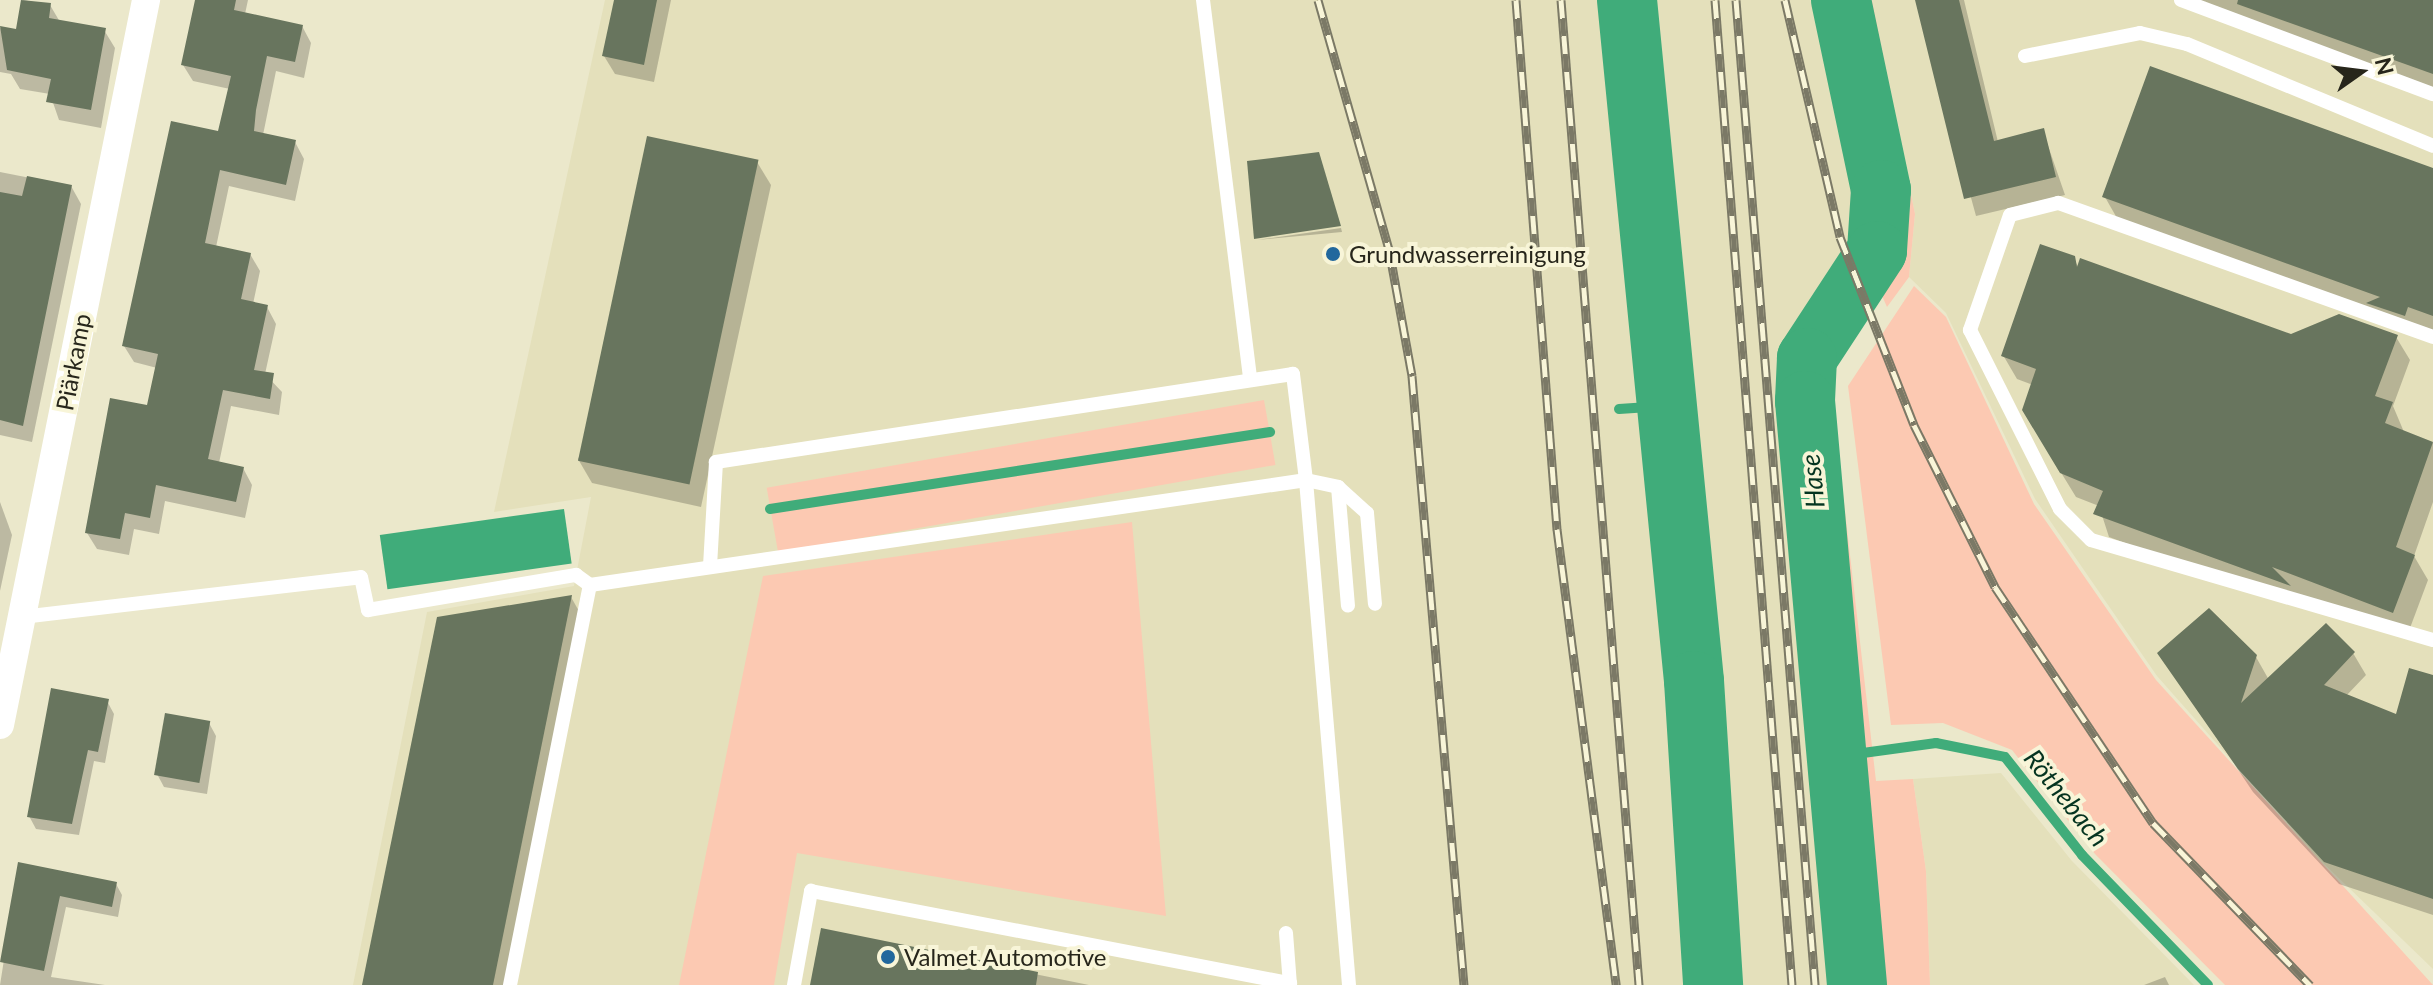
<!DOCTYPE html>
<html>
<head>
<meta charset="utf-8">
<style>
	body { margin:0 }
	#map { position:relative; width:2433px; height:985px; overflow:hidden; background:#ebe8cb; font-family:Lato,sans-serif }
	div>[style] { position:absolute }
	.built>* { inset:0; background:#e4e0bb }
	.green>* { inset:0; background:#fcc9b2; transform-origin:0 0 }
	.water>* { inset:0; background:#40ac7a; transform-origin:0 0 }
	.shadow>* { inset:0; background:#0003 }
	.stream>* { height:10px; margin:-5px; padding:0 5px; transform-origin:5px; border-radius:5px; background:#40ac7a }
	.river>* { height:60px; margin:-30px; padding:0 30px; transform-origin:30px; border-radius:30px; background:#40ac7a }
	.building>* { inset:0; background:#68755e; transform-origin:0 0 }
	.service>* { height:14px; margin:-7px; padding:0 7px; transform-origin:7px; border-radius:7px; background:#fff }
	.minor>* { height:28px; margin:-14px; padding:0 14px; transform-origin:14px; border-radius:14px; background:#fff }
	.rail>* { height:9px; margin-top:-4.5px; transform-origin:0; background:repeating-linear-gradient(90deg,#f8f5d8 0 18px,#7b7966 0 36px); box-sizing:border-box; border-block:2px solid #7b7966 }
	.dots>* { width:22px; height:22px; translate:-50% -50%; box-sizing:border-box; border:4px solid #f8f5d8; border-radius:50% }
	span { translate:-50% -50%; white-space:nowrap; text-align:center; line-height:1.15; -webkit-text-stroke:8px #f8f5d8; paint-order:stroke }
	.poi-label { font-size:24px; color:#27261b }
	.left { translate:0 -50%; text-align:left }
	.street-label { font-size:24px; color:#27261b }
	.water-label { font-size:26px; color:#043420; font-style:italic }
	.north { position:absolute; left:2321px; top:32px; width:80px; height:80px; -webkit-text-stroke:6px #f8f5d8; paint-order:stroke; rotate:76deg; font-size:22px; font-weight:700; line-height:32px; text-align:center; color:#27261b }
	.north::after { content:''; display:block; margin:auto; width:28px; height:36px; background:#27261b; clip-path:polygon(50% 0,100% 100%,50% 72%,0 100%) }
</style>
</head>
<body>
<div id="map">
	<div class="built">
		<i style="clip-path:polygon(605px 0,1841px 0,1881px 190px,1877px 251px,1837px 313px,1780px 346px,1840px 985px,353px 985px,427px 612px,574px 586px,591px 497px,494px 512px)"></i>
		<i style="clip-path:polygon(1872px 0,2433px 0,2433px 969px,2318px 858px,2157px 676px,2035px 499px,1946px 313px,1909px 277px,1915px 214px)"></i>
		<i style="clip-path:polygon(2001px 773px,2072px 861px,2194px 985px,1930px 985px,1926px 871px,1913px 779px)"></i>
	</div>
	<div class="green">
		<i style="clip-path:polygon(1841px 0,1872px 0,1915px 214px,1909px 277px,1887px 307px,1868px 264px,1877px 251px,1881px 190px)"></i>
		<i style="clip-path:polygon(1914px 286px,1946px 317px,2034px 504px,2156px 680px,2433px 985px,2225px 985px,2095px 854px,2012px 750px,1943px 723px,1891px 725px,1848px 386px)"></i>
		<i style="clip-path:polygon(1823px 320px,1876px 781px,1913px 779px,1926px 871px,1930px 985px,1840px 985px,1780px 345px)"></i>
		<i style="left:1264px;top:400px;width:66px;height:505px;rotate:80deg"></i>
		<i style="clip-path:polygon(1132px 522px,1166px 916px,797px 853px,774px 985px,679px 985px,763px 576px)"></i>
	</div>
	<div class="water">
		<i style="left:564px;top:509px;width:55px;height:186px;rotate:82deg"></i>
	</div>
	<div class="shadow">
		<i style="clip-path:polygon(23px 0,50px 5px,60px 22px,104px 30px,115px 48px,101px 128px,59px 120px,50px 94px,20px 89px,11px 74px,0 72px,0 28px,17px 31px)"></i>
		<i style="clip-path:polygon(196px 0,248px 0,245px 14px,302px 26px,311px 43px,304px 78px,276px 71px,263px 135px,295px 142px,304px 159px,295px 201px,229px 186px,216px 247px,250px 254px,260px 271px,253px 304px,267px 307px,276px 324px,265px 374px,282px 392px,279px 415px,231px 406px,219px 463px,243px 468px,252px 485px,245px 518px,165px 501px,159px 534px,134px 529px,129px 555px,97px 549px,87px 533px,149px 407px,157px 368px,134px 362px,124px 346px,220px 133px,230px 89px,193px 81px,183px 65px)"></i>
		<i style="clip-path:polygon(616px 0,671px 0,654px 82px,615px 74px,604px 56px)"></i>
		<i style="clip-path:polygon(1917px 0,1964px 0,1998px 142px,2043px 131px,2065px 195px,1976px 216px)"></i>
		<i style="clip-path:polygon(2193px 0,2433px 0,2433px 90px)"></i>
		<i style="clip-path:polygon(757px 162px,771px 185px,701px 507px,592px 483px,578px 459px)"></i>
		<i style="clip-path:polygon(2433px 170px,2433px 334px,2118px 220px,2105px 197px)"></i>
		<i style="clip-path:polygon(0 172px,71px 186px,81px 204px,32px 442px,0 435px)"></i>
		<i style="clip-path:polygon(1341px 228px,1342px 232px,1257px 240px)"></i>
		<i style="clip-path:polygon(2073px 258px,2079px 268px,2291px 336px,2396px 337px,2410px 360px,2393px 406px,2404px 432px,2433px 443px,2433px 502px,2414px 556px,2428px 580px,2407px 636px,2301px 608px,2109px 537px,2099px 506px,2076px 497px,2038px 435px,2033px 385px,2017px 379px,2003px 355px)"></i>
		<i style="clip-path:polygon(0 502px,12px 535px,0 591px)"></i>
		<i style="clip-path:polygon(571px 597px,584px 620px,510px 985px,364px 985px)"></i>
		<i style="clip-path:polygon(2160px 653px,2256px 657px,2269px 680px,2353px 653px,2366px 675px,2346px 696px,2398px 717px,2433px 677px,2433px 915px,2339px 884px,2253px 792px)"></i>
		<i style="clip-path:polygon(107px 701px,114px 714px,105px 763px,94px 761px,79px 835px,36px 829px,29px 816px)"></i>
		<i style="clip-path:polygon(209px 723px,216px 736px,207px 794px,164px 787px,157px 774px)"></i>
		<i style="clip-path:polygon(19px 864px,116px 884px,122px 895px,118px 917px,66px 907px,51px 977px,105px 985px,0 985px)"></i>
		<i style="clip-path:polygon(823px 931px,1089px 985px,812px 985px)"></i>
		<i style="clip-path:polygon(2165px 977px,2169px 985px,2144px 985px)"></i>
	</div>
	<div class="stream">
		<i style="left:1619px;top:409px;width:45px;rotate:-3.8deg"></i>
		<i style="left:770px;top:509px;width:506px;rotate:-8.75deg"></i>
		<i style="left:1841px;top:756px;width:96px;rotate:-7.8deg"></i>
		<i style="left:1936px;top:743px;width:70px;rotate:11.5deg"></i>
		<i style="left:2005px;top:757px;width:125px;rotate:51.8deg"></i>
		<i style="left:2082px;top:855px;width:181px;rotate:45.9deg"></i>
	</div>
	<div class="river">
		<i style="left:1627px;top:0;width:684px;rotate:84.38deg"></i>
		<i style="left:1694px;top:681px;width:305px;rotate:86.4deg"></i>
		<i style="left:1841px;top:0;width:194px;rotate:78.1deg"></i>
		<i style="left:1881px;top:190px;width:61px;rotate:93.8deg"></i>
		<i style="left:1877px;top:251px;width:128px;rotate:123.2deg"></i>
		<i style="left:1807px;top:358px;width:43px;rotate:92.7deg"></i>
		<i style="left:1805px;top:401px;width:586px;rotate:84.91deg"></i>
	</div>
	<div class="building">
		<i style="clip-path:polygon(21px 0,51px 3px,49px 18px,106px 28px,91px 110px,46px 102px,51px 79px,7px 70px,0 26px,16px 29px)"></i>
		<i style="clip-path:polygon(195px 0,236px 0,234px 10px,303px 25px,295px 62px,267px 56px,256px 110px,254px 131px,296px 140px,286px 185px,220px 170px,205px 243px,251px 253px,241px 299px,268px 305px,254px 370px,274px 373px,270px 399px,223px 390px,208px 459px,244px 467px,236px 502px,156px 485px,150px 518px,125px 513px,120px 539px,85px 533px,110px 398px,147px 405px,158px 354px,122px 346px,171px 121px,218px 131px,231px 76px,181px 65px)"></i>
		<i style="clip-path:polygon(614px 0,657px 0,644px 65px,602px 56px)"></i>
		<i style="clip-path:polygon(1915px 0,1959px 0,1994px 141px,2044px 128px,2056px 177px,1964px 199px)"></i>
		<i style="clip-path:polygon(2238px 0,2433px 0,2433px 74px,2237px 4px)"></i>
		<i style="clip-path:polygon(2150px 66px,2433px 168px,2433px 316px,2408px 307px,2405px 316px,2366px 303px,2380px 297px,2102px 197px)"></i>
		<i style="left:647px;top:136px;width:114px;height:332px;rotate:12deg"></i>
		<i style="clip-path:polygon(1319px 152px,1341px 226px,1254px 239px,1247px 161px)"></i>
		<i style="clip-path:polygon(27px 176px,72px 185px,23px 426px,0 420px,0 192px,22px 196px)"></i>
		<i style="clip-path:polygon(2040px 244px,2075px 256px,2077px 267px,2080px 258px,2291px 334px,2339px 314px,2398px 335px,2375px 396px,2393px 402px,2385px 423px,2433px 442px,2396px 547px,2415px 555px,2393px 613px,2272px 567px,2291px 586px,2093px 514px,2103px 491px,2060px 473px,2022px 410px,2036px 369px,2001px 356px)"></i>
		<i style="clip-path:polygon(572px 595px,493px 985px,362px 985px,437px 617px)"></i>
		<i style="clip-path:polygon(2209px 608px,2257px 655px,2241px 703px,2326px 623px,2355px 652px,2324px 685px,2396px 714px,2409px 668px,2433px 675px,2433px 899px,2324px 862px,2238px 769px,2157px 653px)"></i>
		<i style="clip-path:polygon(51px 688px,109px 699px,98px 752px,88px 750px,72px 824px,27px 817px)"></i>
		<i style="left:165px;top:713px;width:46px;height:63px;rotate:10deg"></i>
		<i style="clip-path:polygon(18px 862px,117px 882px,112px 907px,60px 896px,44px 971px,0 962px)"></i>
		<i style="clip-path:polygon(821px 928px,1038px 972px,1036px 985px,810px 985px)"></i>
	</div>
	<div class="service">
		<i style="left:1203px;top:0;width:383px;rotate:82.9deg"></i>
		<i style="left:2181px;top:0;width:269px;rotate:20.5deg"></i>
		<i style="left:2025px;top:56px;width:117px;rotate:-11.3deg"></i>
		<i style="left:2140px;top:33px;width:48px;rotate:13.2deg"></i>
		<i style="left:2187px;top:44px;width:266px;rotate:22.5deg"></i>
		<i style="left:2433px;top:337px;width:398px;rotate:-160.3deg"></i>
		<i style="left:2058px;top:203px;width:49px;rotate:166deg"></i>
		<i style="left:2010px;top:215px;width:122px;rotate:109.2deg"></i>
		<i style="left:1970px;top:330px;width:200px;rotate:63.3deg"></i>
		<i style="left:2060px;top:509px;width:44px;rotate:45deg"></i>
		<i style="left:2091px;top:540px;width:356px;rotate:16.3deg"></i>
		<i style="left:1338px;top:487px;width:119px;rotate:85.2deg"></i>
		<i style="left:22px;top:617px;width:341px;rotate:-6.7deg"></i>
		<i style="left:361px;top:577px;width:34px;rotate:78deg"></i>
		<i style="left:368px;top:610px;width:211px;rotate:-9.6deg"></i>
		<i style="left:576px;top:575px;width:17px;rotate:36deg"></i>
		<i style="left:590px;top:585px;width:724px;rotate:-8.34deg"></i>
		<i style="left:1306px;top:480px;width:107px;rotate:-97deg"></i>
		<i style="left:1293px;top:374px;width:584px;rotate:171.33deg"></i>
		<i style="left:716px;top:462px;width:104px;rotate:93.3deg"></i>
		<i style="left:1286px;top:933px;width:52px;rotate:85.6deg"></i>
		<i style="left:510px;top:985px;width:408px;rotate:-78.7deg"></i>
		<i style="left:794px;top:985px;width:96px;rotate:-79.7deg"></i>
		<i style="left:811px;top:891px;width:488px;rotate:10.9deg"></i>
		<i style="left:1349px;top:985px;width:507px;rotate:-94.87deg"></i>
		<i style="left:1306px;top:480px;width:33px;rotate:12deg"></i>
		<i style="left:1338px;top:487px;width:39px;rotate:42deg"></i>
		<i style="left:1367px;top:513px;width:91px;rotate:85deg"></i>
	</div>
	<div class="minor">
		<i style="left:0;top:725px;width:740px;rotate:-78.61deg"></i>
	</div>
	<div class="rail">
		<i style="left:1318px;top:0;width:259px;rotate:74.1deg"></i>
		<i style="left:1389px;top:249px;width:129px;rotate:79.7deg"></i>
		<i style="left:1412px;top:376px;width:611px;rotate:85.12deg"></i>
		<i style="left:1516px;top:0;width:531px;rotate:85.57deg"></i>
		<i style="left:1557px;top:529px;width:460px;rotate:82.6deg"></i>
		<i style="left:1561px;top:0;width:988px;rotate:85.47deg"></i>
		<i style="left:1715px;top:0;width:988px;rotate:85.53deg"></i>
		<i style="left:1736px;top:0;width:988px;rotate:85.41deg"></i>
		<i style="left:1785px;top:0;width:243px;rotate:76.9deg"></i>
		<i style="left:1840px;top:237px;width:202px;rotate:68.5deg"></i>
		<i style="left:1914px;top:425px;width:181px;rotate:63.4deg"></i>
		<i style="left:1995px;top:587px;width:284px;rotate:56.2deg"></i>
		<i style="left:2153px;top:823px;width:226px;rotate:45.9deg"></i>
	</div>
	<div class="dots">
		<i style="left:1333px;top:254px;background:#22689d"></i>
		<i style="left:888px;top:957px;background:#22689d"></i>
	</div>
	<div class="poi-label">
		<span class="left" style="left:1349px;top:254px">Grundwasserreinigung</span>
		<span class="left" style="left:904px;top:957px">Valmet Automotive</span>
	</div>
	<div class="street-label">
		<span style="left:73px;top:362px;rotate:-79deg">Piärkamp</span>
	</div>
	<div class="water-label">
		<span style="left:1813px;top:481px;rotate:-96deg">Hase</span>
		<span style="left:2066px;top:798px;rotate:51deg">Röthebach</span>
	</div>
	<div class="north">N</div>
</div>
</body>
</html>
